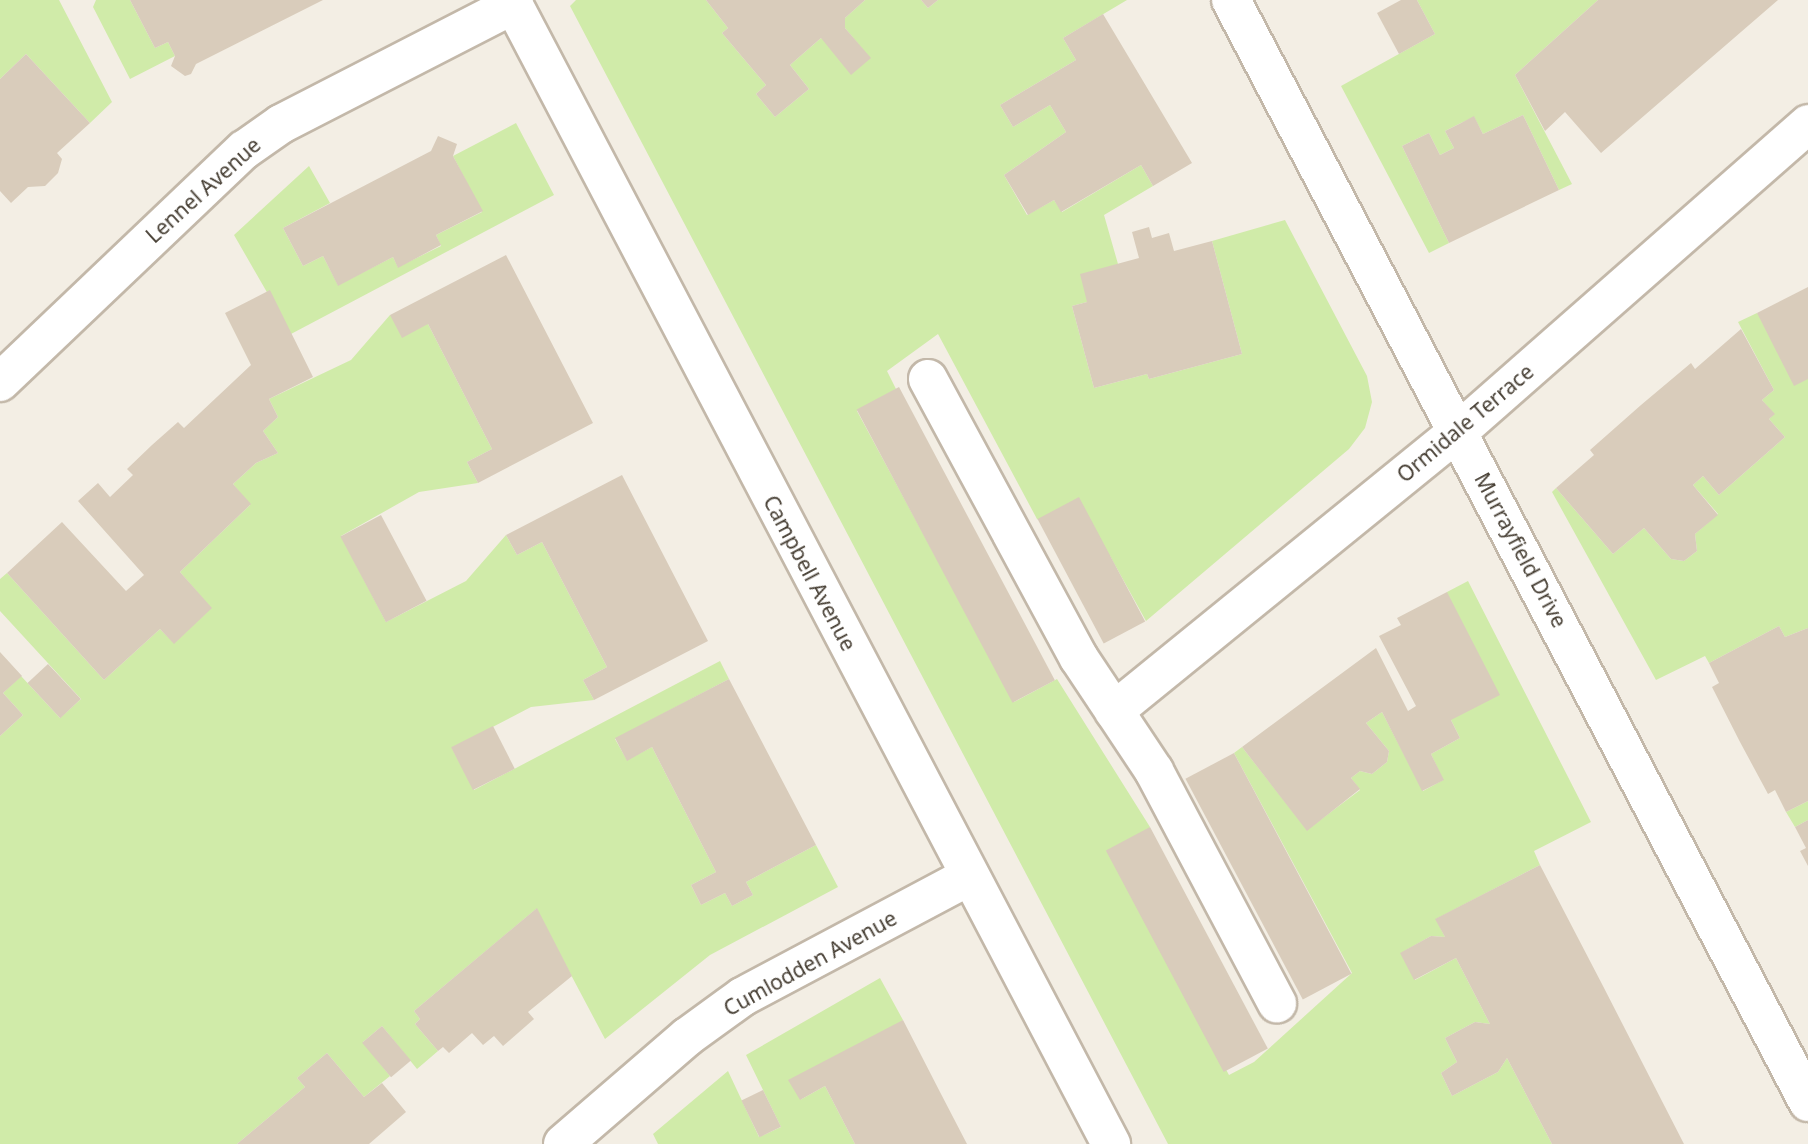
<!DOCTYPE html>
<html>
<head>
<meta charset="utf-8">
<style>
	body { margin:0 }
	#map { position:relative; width:1808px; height:1144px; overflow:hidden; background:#f3eee4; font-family:"Noto Sans",sans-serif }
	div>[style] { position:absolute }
	.green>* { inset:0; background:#d0eba9 }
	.building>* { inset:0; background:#d9ccbb; transform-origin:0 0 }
	.roads { filter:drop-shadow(2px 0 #c3b8a9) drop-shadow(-2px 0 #c3b8a9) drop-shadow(0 2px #c3b8a9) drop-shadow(0 -2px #c3b8a9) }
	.minor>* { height:38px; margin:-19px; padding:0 19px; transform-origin:19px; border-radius:19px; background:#fff }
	span { translate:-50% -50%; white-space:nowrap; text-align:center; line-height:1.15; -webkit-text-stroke:5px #fff; paint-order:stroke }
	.street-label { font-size:21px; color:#463e33 }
</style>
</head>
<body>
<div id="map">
	<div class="green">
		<i style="clip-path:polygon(0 0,59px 0,112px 102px,90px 123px,26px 54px,0 79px)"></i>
		<i style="clip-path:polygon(96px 0,130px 0,155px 48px,168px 42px,175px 56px,130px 79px,93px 7px)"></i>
		<i style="clip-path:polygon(576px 0,706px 0,728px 28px,722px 33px,766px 85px,756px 94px,775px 117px,809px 89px,790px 65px,821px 38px,870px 58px,845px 28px,845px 18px,865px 0,921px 0,928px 8px,938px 0,1127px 0,1063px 38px,1076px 60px,1000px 105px,1013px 127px,1050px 105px,1066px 132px,1004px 175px,1027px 215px,1054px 200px,1062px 212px,1141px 165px,1153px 186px,1104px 215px,1118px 264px,1087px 302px,1072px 306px,1094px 388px,1147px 374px,1149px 379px,1242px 354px,1212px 241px,1285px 220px,1367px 376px,1372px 402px,1365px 428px,1349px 449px,1146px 621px,1110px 556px,1037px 519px,938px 334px,887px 371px,896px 389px,857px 411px,1014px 702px,1057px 679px,1150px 827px,1113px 860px,1229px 1075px,1254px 1062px,1352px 973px,1234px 753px,1242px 747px,1307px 830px,1360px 790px,1351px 778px,1360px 771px,1372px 774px,1387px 762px,1389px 751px,1366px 723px,1382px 712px,1423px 791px,1443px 780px,1431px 754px,1460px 738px,1451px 720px,1447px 592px,1468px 581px,1591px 822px,1534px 851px,1540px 865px,1436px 919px,1445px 937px,1431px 936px,1401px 953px,1415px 980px,1456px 958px,1490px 1024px,1475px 1022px,1445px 1038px,1457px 1062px,1441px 1073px,1452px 1096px,1498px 1072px,1507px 1058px,1552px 1144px,1168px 1144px,570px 6px)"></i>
		<i style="clip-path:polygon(1417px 0,1598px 0,1515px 75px,1572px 184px,1559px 190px,1523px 115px,1483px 134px,1474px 117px,1461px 123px,1445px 131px,1454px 148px,1440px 155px,1429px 133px,1402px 146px,1449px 243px,1429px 253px,1341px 86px,1435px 34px)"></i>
		<i style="clip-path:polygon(516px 123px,554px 195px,291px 334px,234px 235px,309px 166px,330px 203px,283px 228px,303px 266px,323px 256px,338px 285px,393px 257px,398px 267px,441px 246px,436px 235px,482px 212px,453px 156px)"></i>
		<i style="clip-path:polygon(1757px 313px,1808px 379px,1808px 628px,1785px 637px,1779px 626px,1709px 663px,1705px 656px,1656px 680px,1552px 492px,1556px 488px,1613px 554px,1644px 528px,1671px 559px,1684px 561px,1697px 551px,1695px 534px,1718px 514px,1693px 485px,1703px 476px,1719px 495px,1785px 437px,1769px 419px,1774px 414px,1762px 400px,1774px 390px,1738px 322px)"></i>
		<i style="clip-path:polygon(390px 315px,428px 324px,492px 449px,467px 462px,478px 483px,419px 492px,341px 536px,386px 622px,466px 581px,506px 535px,517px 555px,542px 542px,607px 667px,583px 680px,594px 700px,531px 707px,452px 748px,474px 790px,720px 661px,729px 679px,615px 739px,627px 760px,652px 747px,716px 872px,691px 885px,701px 905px,725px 893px,732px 906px,753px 895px,746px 882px,816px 845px,838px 887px,710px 955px,605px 1039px,536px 909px,414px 1011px,420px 1019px,415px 1024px,438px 1051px,417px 1069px,382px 1026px,363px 1042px,390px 1076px,364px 1097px,327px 1053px,297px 1078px,305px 1087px,237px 1144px,0 1144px,0 736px,23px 715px,3px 693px,21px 676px,60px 718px,81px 699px,0 611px,0 579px,7px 573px,104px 680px,160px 629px,174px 643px,211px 608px,180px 572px,250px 505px,233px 484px,256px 463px,278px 453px,263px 431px,278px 417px,269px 399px,351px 360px)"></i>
		<i style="clip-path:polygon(1808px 801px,1808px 820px,1795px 827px,1786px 812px)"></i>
		<i style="clip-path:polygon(880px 978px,903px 1020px,800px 1100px,825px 1086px,855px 1144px,658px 1144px,653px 1134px,728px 1071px,759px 1137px,781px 1127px,746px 1055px)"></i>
	</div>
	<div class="building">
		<i style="clip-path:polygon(130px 0,323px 0,196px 64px,191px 74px,185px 76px,171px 66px,175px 56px,168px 42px,155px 48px)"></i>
		<i style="clip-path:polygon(706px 0,865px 0,845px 18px,845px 28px,871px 58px,851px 75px,821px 38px,790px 65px,809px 89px,775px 117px,756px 94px,766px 85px,722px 33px,728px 28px)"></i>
		<i style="clip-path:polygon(921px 0,938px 0,928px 8px)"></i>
		<i style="clip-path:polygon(1401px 0,1417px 0,1435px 34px,1399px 54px,1377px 13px)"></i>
		<i style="clip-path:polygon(1598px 0,1778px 0,1601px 153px,1565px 112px,1545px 131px,1515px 75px)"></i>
		<i style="clip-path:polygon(1103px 14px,1192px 163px,1153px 186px,1141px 165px,1061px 212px,1054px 200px,1028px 215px,1004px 175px,1066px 132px,1050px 105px,1013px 127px,1000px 105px,1076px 60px,1063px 38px)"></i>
		<i style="clip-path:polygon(26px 54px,90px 123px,57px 153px,62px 159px,58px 173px,45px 186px,28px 187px,11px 203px,0 191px,0 79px)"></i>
		<i style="clip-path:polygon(1523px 115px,1559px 190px,1449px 243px,1402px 146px,1429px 133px,1440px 155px,1454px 148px,1445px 131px,1461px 123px,1474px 116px,1483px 134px)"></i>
		<i style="clip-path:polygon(438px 136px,457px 144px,453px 156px,483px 211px,436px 235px,441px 245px,398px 268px,393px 257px,338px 286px,323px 256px,303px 266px,283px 228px,431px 151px)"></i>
		<i style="clip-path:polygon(1149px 227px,1152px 238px,1169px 233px,1174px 251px,1212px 241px,1242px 354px,1149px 379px,1147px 374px,1094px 388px,1072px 306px,1087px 302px,1080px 274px,1139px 258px,1132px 232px)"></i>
		<i style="clip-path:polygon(506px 255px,593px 423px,478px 483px,467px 462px,492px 449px,428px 324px,402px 338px,390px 315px)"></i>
		<i style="clip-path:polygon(1808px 287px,1808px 379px,1794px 386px,1757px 313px)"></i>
		<i style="clip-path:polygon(270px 290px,313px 377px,269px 399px,278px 417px,263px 431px,278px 453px,256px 463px,233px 484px,251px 504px,180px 572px,212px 608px,174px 644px,160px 629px,104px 680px,7px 573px,62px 522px,126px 591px,144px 575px,78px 501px,98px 483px,110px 497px,133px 475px,127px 469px,152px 445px,178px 422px,184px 428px,251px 365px,225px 313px)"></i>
		<i style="clip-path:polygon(1741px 329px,1774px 390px,1762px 400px,1775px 414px,1769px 419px,1785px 437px,1719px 495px,1703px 476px,1693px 485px,1718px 515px,1695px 534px,1697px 551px,1684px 561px,1671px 559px,1644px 528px,1613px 554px,1556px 488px,1594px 455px,1590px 450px,1641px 405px,1691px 363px,1695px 369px)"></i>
		<i style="left:899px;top:387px;width:332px;height:48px;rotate:62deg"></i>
		<i style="clip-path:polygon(622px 475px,708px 641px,594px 700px,583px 680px,607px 667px,542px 542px,517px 555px,506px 535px)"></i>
		<i style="left:1079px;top:497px;width:141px;height:47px;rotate:62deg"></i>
		<i style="left:381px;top:515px;width:97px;height:46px;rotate:62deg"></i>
		<i style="clip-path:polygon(1447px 592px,1500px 695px,1451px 720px,1460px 738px,1431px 754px,1444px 780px,1422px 791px,1382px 712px,1366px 723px,1389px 751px,1387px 762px,1372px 774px,1360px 771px,1351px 778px,1360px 789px,1307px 831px,1242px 747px,1376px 648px,1408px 711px,1416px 706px,1379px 636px,1401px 625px,1397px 618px)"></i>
		<i style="clip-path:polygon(1779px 626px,1785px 637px,1808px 628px,1808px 801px,1786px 812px,1775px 790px,1768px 794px,1740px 742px,1712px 687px,1719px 683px,1709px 663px)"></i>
		<i style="clip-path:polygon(0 652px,22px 676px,3px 693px,23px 715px,0 736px)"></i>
		<i style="left:48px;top:664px;width:48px;height:28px;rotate:47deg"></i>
		<i style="clip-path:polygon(729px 679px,816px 845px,746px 882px,753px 895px,732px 906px,725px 893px,701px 905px,691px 885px,716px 872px,652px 747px,627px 761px,615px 738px)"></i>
		<i style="left:493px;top:726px;width:48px;height:47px;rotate:63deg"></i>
		<i style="left:1234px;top:753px;width:250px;height:55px;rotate:62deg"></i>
		<i style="clip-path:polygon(1808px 820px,1808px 866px,1800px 851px,1806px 848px,1795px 827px)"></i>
		<i style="left:1150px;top:827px;width:251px;height:50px;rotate:62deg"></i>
		<i style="clip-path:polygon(1540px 865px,1603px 986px,1684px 1144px,1552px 1144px,1507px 1058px,1498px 1072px,1452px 1096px,1441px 1073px,1457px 1062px,1445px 1038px,1475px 1022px,1490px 1024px,1456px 958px,1414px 980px,1400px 953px,1431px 936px,1445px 937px,1435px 919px)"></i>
		<i style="clip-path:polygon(537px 908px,572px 976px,528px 1012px,534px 1019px,503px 1046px,494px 1036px,483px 1045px,472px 1033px,449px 1053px,443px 1047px,438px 1051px,415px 1024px,420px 1019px,414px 1011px)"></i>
		<i style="clip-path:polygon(903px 1020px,940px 1092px,967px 1144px,855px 1144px,825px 1086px,800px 1100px,788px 1080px)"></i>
		<i style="left:382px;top:1026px;width:45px;height:26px;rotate:50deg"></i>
		<i style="clip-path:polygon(327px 1053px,364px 1097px,382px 1083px,406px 1112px,369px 1144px,237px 1144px,305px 1087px,297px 1078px)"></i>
		<i style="left:763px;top:1090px;width:41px;height:24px;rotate:64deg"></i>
	</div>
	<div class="roads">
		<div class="minor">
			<i style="left:511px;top:0;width:1292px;rotate:62.32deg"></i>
			<i style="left:1231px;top:0;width:1244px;rotate:62.36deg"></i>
			<i style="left:928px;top:379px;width:317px;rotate:61.6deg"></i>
			<i style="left:1079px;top:658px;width:136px;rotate:56.4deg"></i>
			<i style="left:1154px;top:771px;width:263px;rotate:62.1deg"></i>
			<i style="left:0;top:382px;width:337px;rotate:-43.6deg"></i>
			<i style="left:244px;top:150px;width:45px;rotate:-35.1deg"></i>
			<i style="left:281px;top:124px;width:262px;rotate:-27.2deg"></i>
			<i style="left:1114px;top:711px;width:444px;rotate:-39.1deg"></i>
			<i style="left:1459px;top:431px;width:465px;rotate:-41.3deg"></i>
			<i style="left:563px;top:1144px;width:164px;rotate:-40.8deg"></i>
			<i style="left:687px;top:1037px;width:68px;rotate:-36deg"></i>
			<i style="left:742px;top:997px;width:258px;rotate:-28deg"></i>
		</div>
	</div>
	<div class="street-label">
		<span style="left:203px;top:190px;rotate:-42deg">Lennel Avenue</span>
		<span style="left:1465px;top:423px;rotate:-40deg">Ormidale Terrace</span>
		<span style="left:1521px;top:550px;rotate:62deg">Murrayfield Drive</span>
		<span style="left:810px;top:573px;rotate:62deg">Campbell Avenue</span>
		<span style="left:810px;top:963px;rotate:-29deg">Cumlodden Avenue</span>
	</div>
</div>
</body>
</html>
